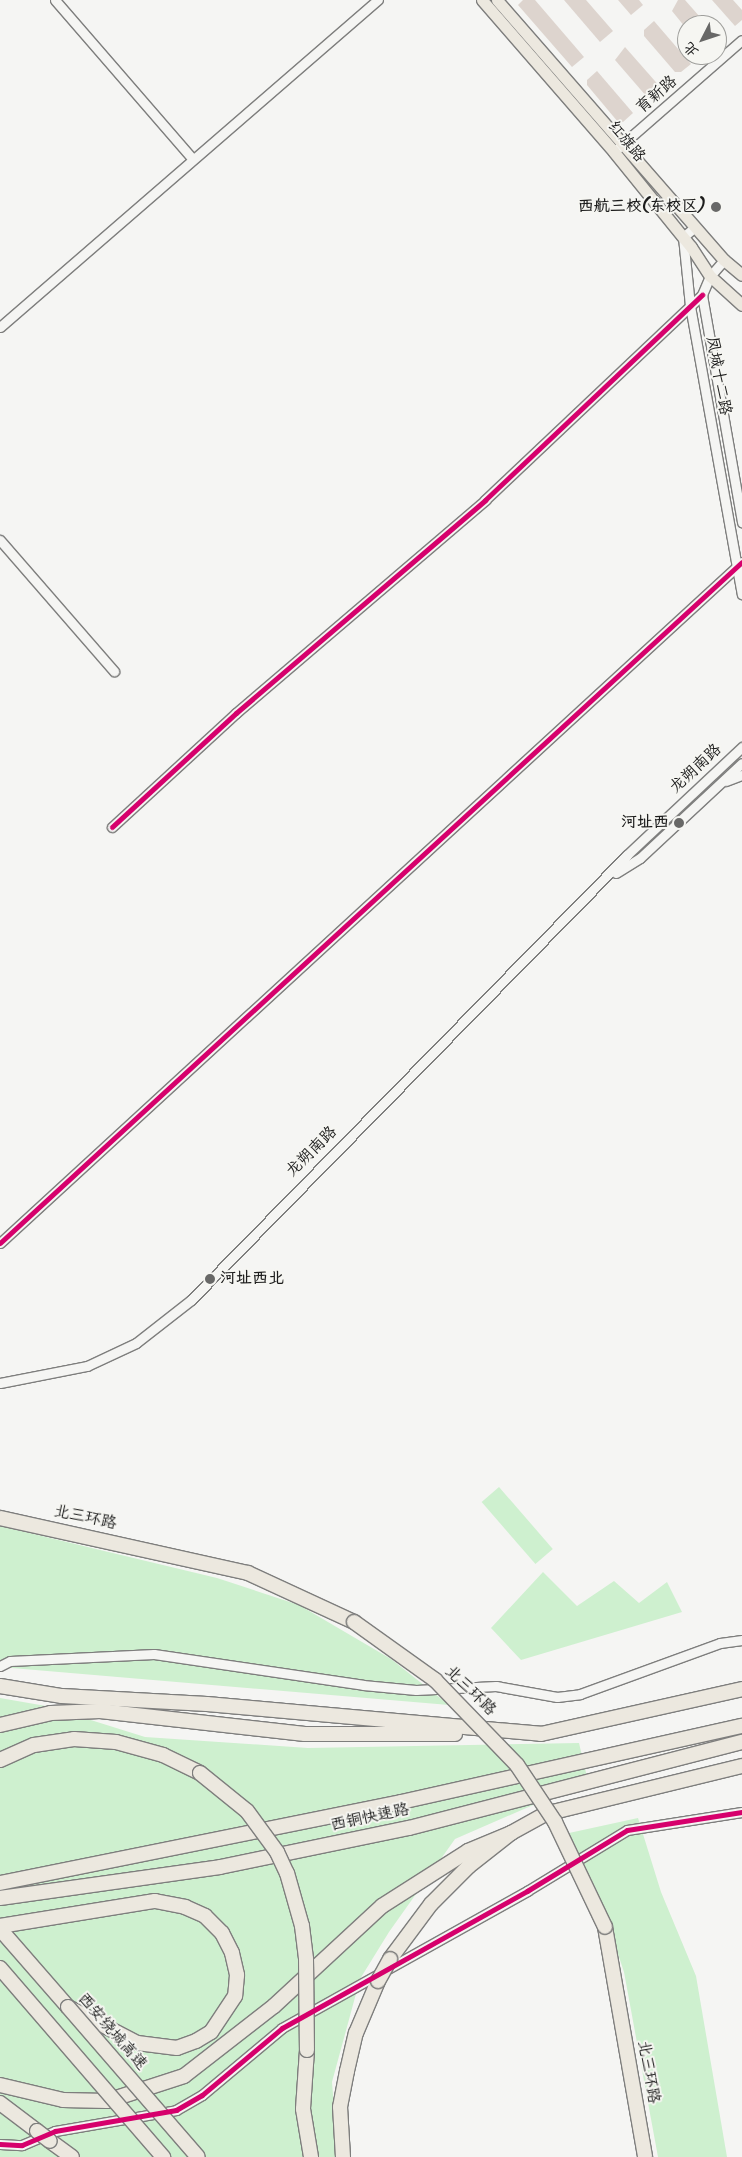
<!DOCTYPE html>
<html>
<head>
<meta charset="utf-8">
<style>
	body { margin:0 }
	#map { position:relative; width:742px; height:2157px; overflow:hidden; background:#f5f5f3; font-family:Kalam,"LXGW WenKai TC",sans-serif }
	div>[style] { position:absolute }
	.green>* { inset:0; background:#cef0cf; transform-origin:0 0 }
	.building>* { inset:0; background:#ddd4ce }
	.roads { filter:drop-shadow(1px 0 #7e7e7d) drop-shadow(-1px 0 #7e7e7d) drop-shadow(0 1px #7e7e7d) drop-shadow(0 -1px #7e7e7d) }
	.minor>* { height:9px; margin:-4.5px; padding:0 4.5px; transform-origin:4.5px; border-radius:4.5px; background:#f5f5f3 }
	.major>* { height:11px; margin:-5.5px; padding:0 5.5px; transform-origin:5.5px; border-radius:5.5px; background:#ece8df }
	.highway>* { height:14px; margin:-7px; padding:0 7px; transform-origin:7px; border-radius:7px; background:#ece8df }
	.bridges { filter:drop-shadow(1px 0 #7e7e7d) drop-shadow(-1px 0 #7e7e7d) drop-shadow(0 1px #7e7e7d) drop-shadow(0 -1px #7e7e7d) }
	.highway-bridge>* { height:14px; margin:-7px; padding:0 7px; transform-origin:7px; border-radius:7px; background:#ece8df }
	.cycleway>* { height:5px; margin:-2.5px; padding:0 2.5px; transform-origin:2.5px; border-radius:2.5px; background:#d6006c }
	.dots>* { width:14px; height:14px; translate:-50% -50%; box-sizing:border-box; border:2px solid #f6f6f2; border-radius:50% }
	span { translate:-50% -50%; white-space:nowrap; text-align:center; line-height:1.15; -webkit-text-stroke:4px #f6f6f2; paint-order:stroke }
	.street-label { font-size:16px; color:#1c1c1c }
	.poi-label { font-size:16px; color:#1c1c1c; font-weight:700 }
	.right { translate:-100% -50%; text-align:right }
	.left { translate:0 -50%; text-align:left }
	.north { position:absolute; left:677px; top:15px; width:50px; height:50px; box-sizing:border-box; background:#f6f6f2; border:1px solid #9f9f9c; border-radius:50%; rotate:229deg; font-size:14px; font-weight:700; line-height:20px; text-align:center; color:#1c1c1c }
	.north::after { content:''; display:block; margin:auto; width:18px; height:22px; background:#686867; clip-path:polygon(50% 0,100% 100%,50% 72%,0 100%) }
</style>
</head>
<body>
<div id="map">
	<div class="green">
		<i style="left:499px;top:1487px;width:82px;height:23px;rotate:49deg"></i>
		<i style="clip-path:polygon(0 1526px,217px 1578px,299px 1605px,391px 1659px,449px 1705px,0 1667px)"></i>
		<i style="clip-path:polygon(543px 1572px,577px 1606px,614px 1581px,639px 1603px,667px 1582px,682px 1612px,521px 1660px,491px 1628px)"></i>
		<i style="clip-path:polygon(0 1698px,46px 1706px,145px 1737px,308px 1748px,579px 1743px,588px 1781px,455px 1839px,389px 1932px,360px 1979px,332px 2082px,338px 2157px,0 2157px)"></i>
		<i style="clip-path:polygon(638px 1818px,661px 1892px,696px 1976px,727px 2157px,658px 2157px,624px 1972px,597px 1891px,569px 1833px)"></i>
	</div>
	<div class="building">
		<i style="clip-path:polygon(523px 0,535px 0,584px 57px,572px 67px,518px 5px)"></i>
		<i style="clip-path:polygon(564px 0,586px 0,613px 31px,600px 42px)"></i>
		<i style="clip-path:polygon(618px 0,639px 0,643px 5px,631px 15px)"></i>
		<i style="clip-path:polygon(678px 0,685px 0,707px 25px,685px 27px,672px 11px)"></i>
		<i style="clip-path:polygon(712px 0,733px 0,742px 10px,742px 20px,735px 26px)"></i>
		<i style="clip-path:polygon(654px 21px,691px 64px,681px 72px,675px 72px,644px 36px,644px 30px)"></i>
		<i style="clip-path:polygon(625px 47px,662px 89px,652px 97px,647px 97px,615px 60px)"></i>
		<i style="clip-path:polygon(597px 71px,633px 113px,623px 122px,618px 122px,587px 85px,587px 80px)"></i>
	</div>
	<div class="roads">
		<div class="minor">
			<i style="left:55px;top:0;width:209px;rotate:49.1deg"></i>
			<i style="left:618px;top:148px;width:164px;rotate:-41.1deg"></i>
			<i style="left:695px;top:227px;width:16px;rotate:140deg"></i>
			<i style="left:683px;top:237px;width:69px;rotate:84.2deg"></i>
			<i style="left:690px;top:306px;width:293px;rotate:79.8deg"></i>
			<i style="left:724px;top:260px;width:21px;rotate:131deg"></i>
			<i style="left:710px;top:276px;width:21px;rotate:113deg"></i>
			<i style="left:702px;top:295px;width:231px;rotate:80deg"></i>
			<i style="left:0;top:327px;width:500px;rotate:-40.9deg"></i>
			<i style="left:0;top:540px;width:174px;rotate:49deg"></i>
			<i style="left:726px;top:781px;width:17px;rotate:-21deg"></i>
			<i style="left:112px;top:827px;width:168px;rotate:-42.6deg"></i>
			<i style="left:236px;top:713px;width:328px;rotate:-40.5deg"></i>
			<i style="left:485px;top:500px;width:299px;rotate:-43.4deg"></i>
			<i style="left:616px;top:873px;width:28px;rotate:-32deg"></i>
			<i style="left:640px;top:858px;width:139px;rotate:-43deg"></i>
			<i style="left:0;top:1243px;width:1007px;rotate:-42.55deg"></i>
			<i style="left:0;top:1383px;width:89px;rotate:-11.1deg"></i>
			<i style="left:87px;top:1366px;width:54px;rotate:-25.1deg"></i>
			<i style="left:136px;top:1343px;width:70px;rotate:-38deg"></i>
			<i style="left:191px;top:1300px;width:623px;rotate:-45.59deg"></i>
			<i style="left:627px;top:855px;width:158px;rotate:-43.2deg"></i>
			<i style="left:0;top:1666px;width:11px;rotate:-27deg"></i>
			<i style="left:10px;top:1661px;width:144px;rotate:-2.8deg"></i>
			<i style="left:154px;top:1654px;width:211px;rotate:8.4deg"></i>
			<i style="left:363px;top:1685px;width:53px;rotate:5.4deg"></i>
			<i style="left:416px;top:1690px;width:80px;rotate:-2.9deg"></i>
			<i style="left:496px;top:1686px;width:62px;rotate:10.2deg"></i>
			<i style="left:557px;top:1697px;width:23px;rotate:-7deg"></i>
			<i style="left:580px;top:1694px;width:149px;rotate:-20deg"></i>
			<i style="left:720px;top:1643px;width:22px;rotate:-8deg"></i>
			<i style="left:0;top:2144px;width:22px;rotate:3deg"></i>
			<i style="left:22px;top:2145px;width:36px;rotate:-23deg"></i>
			<i style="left:55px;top:2131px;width:123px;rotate:-9.8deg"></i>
			<i style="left:176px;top:2110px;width:30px;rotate:-30deg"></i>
			<i style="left:202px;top:2095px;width:104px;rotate:-39.9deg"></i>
			<i style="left:282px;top:2028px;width:281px;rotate:-29.2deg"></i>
			<i style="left:527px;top:1891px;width:117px;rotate:-31.4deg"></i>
			<i style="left:627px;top:1830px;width:116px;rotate:-8.9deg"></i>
		</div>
		<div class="major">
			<i style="left:482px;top:0;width:201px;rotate:49deg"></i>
			<i style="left:614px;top:152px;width:122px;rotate:51deg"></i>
			<i style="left:691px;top:247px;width:35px;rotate:57deg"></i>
			<i style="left:710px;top:276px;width:43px;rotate:42.2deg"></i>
			<i style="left:497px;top:0;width:345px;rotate:48.9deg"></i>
			<i style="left:724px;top:260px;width:23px;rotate:40deg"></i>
		</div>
		<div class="highway">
			<i style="left:0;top:1518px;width:254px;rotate:12.5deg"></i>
			<i style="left:248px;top:1573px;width:117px;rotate:24.8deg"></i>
			<i style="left:0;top:1686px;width:63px;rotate:9.2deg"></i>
			<i style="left:62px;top:1696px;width:145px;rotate:3.2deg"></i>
			<i style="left:207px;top:1704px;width:335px;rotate:5.1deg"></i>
			<i style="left:541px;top:1734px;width:206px;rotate:-12.6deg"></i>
			<i style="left:0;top:1725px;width:52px;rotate:-13.2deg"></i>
			<i style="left:51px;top:1713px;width:49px;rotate:-2.3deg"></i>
			<i style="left:100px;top:1711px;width:206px;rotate:6.4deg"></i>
			<i style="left:305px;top:1734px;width:150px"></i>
			<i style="left:0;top:1760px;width:37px;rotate:-24deg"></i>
			<i style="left:34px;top:1745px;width:40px;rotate:-8.5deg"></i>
			<i style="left:74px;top:1739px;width:42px;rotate:4.1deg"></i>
			<i style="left:116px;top:1742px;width:49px;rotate:15.5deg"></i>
			<i style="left:163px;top:1755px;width:41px;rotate:25.9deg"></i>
			<i style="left:0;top:1883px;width:409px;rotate:-11.4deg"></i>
			<i style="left:401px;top:1802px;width:349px;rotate:-12.6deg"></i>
			<i style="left:0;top:1898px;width:222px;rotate:-8deg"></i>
			<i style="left:220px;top:1867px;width:193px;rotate:-11.7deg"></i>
			<i style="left:409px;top:1828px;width:344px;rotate:-14.5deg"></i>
			<i style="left:0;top:1926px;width:157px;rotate:-9.2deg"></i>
			<i style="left:155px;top:1901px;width:31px;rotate:11deg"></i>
			<i style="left:185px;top:1907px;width:22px;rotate:24deg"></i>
			<i style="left:205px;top:1916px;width:24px;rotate:45deg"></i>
			<i style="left:222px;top:1933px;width:22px;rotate:63deg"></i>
			<i style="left:232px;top:1953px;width:23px;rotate:77deg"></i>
			<i style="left:237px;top:1975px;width:21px;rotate:95deg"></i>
			<i style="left:235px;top:1996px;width:43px;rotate:123.7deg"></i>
			<i style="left:211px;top:2032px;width:17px;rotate:149deg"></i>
			<i style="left:196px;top:2041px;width:20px;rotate:160deg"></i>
			<i style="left:177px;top:2048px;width:40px;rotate:-172.9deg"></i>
			<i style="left:137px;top:2043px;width:78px;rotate:-152.4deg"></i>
			<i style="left:68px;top:2007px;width:103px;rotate:-131.1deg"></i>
			<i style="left:605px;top:1927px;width:233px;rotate:80.1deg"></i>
			<i style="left:390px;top:1959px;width:69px;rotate:-53.3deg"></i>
			<i style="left:431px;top:1904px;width:54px;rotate:-45deg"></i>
			<i style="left:469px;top:1866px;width:53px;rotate:-38.2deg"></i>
			<i style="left:511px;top:1833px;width:39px;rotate:-29deg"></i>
			<i style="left:545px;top:1814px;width:203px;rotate:-13.7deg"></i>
			<i style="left:307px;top:2050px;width:59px;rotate:93.9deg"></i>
			<i style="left:303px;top:2109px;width:49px;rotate:80.5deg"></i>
			<i style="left:0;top:2085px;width:65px;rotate:13.4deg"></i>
			<i style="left:63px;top:2100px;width:44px;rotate:1.3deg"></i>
			<i style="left:107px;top:2101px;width:81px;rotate:-18deg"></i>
			<i style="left:184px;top:2076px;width:114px;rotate:-37.9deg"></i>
			<i style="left:274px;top:2006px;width:147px;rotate:-42.8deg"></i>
			<i style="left:382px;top:1906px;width:102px;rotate:-32.6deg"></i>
			<i style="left:468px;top:1851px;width:47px;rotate:-22.7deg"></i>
			<i style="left:0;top:2103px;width:46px;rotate:37.1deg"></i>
			<i style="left:50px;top:2141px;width:27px;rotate:36deg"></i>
			<i style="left:343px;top:2157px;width:50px;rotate:-93.4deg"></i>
			<i style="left:340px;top:2107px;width:37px;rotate:-79deg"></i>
			<i style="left:347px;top:2071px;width:39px;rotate:-77deg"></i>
			<i style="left:356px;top:2033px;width:56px;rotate:-67.1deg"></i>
		</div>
	</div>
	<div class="bridges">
		<div class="highway-bridge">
			<i style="left:354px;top:1622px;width:100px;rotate:35.6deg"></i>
			<i style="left:435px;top:1680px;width:118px;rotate:46deg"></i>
			<i style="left:517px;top:1765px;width:69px;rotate:56.3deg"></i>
			<i style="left:555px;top:1822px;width:116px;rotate:64.5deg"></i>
			<i style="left:200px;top:1773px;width:60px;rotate:39deg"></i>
			<i style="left:247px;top:1811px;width:51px;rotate:53.8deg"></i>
			<i style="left:277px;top:1852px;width:23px;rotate:65deg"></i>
			<i style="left:287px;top:1873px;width:55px;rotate:74.2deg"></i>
			<i style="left:302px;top:1926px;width:33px;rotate:83deg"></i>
			<i style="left:306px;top:1959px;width:91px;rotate:89.4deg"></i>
			<i style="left:0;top:1968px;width:250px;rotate:49.2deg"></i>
			<i style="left:378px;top:1981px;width:25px;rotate:-61deg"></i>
			<i style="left:68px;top:2007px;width:198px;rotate:49.1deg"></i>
			<i style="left:37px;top:2131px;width:16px;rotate:38deg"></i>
		</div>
	</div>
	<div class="cycleway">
		<i style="left:112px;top:827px;width:168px;rotate:-42.6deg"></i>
		<i style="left:236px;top:713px;width:328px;rotate:-40.5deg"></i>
		<i style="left:485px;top:500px;width:299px;rotate:-43.4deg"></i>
		<i style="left:0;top:1243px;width:1007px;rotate:-42.55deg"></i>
		<i style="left:0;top:2144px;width:22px;rotate:3deg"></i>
		<i style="left:22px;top:2145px;width:36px;rotate:-23deg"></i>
		<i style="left:55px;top:2131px;width:123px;rotate:-9.8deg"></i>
		<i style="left:176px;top:2110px;width:30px;rotate:-30deg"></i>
		<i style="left:202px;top:2095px;width:104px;rotate:-39.9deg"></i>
		<i style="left:282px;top:2028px;width:281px;rotate:-29.2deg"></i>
		<i style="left:527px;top:1891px;width:117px;rotate:-31.4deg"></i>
		<i style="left:627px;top:1830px;width:116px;rotate:-8.9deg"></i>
	</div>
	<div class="dots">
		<i style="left:716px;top:207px;background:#686867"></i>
		<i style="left:679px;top:823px;background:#686867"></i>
		<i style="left:210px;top:1279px;background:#686867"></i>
	</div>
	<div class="street-label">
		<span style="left:657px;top:95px;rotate:-41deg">育新路</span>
		<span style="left:626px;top:142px;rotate:50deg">红旗路</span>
		<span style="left:718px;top:376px;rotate:80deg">凤城十二路</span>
		<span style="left:696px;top:769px;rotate:-43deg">龙朔南路</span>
		<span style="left:312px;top:1152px;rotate:-45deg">龙朔南路</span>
		<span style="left:85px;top:1518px;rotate:12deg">北三环路</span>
		<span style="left:470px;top:1691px;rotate:44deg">北三环路</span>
		<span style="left:370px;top:1818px;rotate:-12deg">西铜快速路</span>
		<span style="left:112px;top:2032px;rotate:49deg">西安绕城高速</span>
		<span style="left:648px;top:2072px;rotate:80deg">北三环路</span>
	</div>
	<div class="poi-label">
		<span class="right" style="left:706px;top:207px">西航三校(东校区)</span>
		<span class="right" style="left:669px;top:823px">河址西</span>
		<span class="left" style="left:220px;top:1279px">河址西北</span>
	</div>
	<div class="north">北</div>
</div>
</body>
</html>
